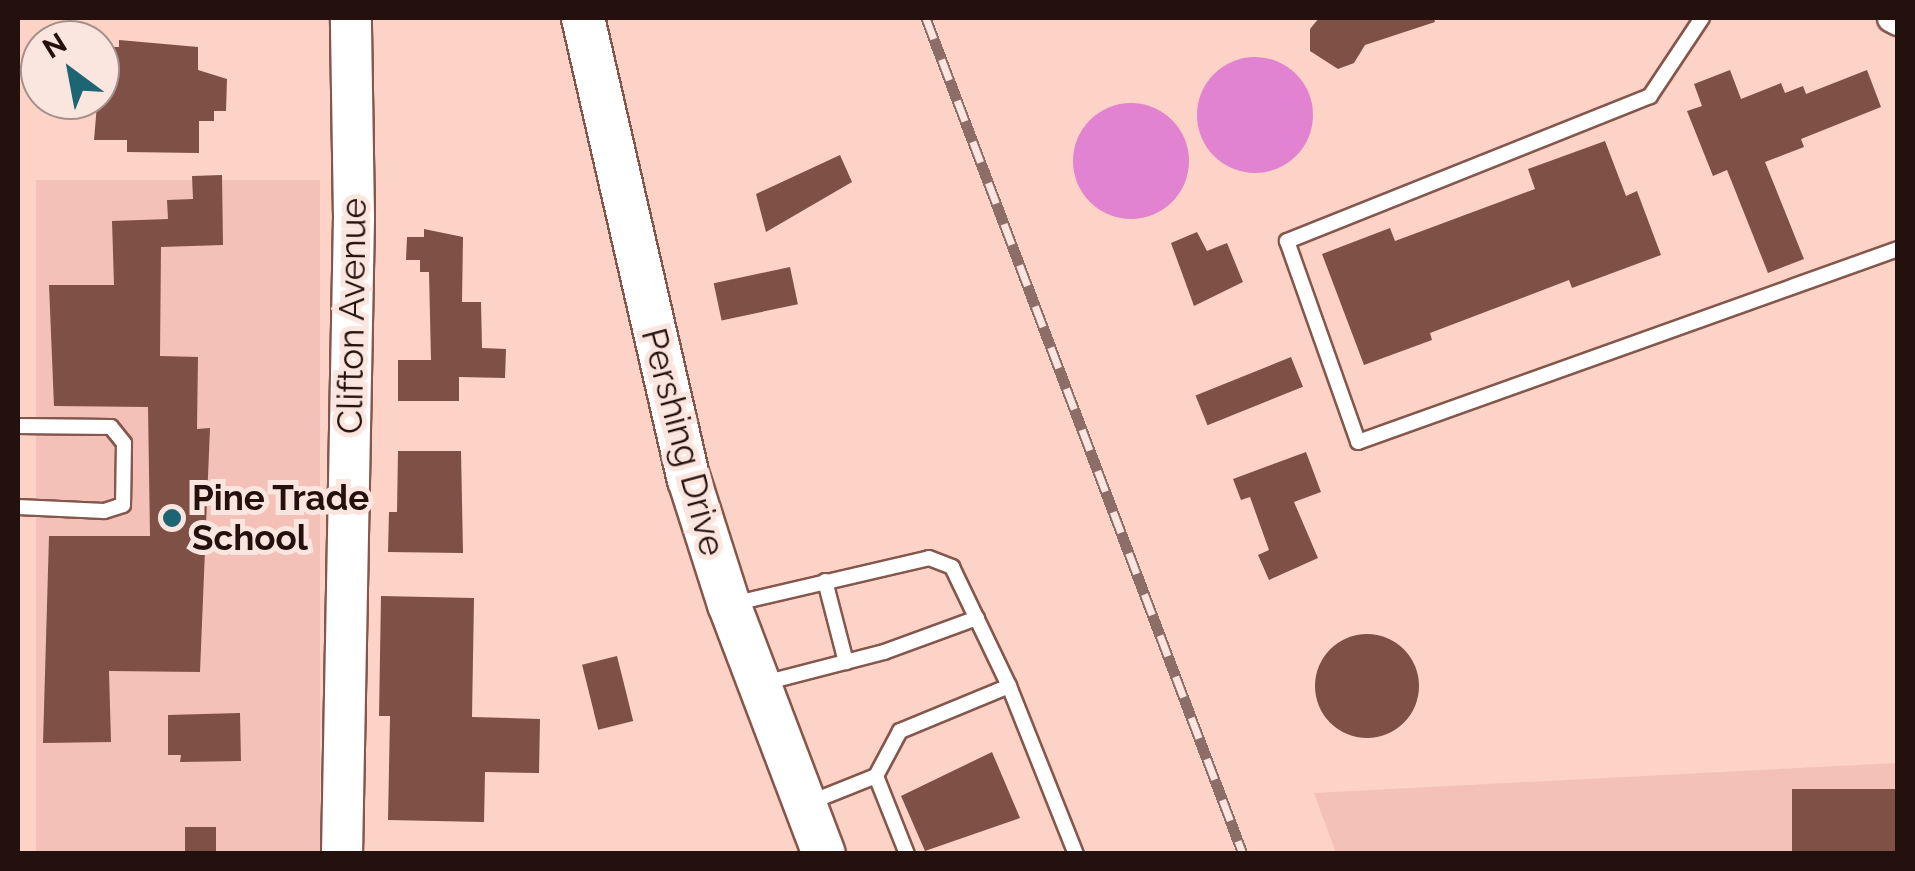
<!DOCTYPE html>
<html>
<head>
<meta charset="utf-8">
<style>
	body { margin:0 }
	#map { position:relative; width:1915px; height:871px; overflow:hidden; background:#fdd2c7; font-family:Raleway,sans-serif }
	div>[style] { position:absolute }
	.built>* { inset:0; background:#f3c1b7; transform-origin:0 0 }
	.water>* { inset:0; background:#e183d1 }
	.round { border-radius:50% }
	.building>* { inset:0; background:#7e5046; transform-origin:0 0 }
	.roads { filter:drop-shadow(2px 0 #85574c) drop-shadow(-2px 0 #85574c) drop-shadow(0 2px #85574c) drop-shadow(0 -2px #85574c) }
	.service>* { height:14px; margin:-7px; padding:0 7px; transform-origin:7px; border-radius:7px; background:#fff }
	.minor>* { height:28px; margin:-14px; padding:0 14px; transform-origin:14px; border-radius:14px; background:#fff }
	.secondary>* { height:40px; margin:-20px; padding:0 20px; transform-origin:20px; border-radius:20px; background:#fff }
	.primary>* { height:42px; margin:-21px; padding:0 21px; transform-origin:21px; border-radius:21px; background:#fff }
	.rail>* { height:11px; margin-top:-5.5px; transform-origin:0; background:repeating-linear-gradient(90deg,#fbe5df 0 22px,#8c6e67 0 44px); box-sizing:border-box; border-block:2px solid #8c6e67 }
	.dots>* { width:28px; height:28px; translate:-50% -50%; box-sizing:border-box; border:5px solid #fbe5df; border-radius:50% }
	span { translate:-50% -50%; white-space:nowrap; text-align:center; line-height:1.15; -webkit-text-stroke:10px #fbe5df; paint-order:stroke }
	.street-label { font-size:35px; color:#24110d }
	.poi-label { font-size:35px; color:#24110d; font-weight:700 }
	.left { translate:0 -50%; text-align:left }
	.frame { position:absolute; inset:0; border:20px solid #24110d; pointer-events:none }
	.north { position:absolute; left:20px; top:20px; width:100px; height:100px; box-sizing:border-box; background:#fbe5df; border:2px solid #a5908b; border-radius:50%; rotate:328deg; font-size:28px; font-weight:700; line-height:40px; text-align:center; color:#24110d }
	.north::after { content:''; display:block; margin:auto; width:35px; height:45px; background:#1d6573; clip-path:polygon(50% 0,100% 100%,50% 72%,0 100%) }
</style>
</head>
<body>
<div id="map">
	<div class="built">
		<i style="left:36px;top:180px;width:284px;height:674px"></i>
		<i style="clip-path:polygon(1897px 763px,1897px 853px,1336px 853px,1314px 793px)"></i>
	</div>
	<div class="water">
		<i class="round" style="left:1197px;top:57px;width:116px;height:116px"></i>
		<i class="round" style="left:1073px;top:103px;width:116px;height:116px"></i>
	</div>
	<div class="building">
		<i style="clip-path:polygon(1319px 18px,1434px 18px,1435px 22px,1365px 45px,1354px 63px,1338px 69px,1310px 51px,1310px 29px)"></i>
		<i style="clip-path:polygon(119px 40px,198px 47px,198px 70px,227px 79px,226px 111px,214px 111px,214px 121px,199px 121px,199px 153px,127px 152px,127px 140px,94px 140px,100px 69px,107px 69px,107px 47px,119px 47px)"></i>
		<i style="clip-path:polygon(1730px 70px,1741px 99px,1781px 83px,1785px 93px,1803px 86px,1806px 94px,1867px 70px,1881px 107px,1801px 139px,1804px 147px,1765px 162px,1804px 259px,1768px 273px,1727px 170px,1713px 176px,1687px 111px,1702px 106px,1694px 84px)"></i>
		<i style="clip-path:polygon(1605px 141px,1626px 196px,1637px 191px,1661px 255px,1572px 288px,1569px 280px,1430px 333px,1432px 340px,1364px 365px,1322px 254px,1390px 228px,1395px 241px,1535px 189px,1528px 169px)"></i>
		<i style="clip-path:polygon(840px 155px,852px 182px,766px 232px,756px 194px)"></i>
		<i style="clip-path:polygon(222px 175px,223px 245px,161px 247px,160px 356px,198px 357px,197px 429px,210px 428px,200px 672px,109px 671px,111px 742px,43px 743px,49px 536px,150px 536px,148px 407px,54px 406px,49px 285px,114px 285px,112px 221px,168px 219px,167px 200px,193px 199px,192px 176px)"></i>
		<i style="clip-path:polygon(424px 229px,463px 237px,462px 302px,481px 302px,482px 348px,506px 349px,505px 378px,459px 377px,459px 401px,398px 401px,398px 360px,431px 360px,429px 272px,420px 272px,420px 260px,406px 260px,407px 237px,424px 237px)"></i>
		<i style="clip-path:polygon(1197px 232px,1207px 251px,1227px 243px,1243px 282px,1194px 306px,1171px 243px)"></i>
		<i style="left:790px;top:267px;width:38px;height:78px;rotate:78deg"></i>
		<i style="left:1291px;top:357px;width:32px;height:103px;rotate:68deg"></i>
		<i style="clip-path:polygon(398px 451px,461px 451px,463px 553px,388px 552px,389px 512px,397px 512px)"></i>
		<i style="clip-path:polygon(1306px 452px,1321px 492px,1294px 502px,1318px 558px,1269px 580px,1258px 555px,1269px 550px,1250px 497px,1241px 500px,1233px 479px)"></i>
		<i style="clip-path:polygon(381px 596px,474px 598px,472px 717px,540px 719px,539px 773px,485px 772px,484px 822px,388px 820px,390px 716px,379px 716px)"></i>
		<i class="round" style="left:1315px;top:634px;width:104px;height:104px"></i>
		<i style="left:617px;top:656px;width:67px;height:36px;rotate:76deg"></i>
		<i style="clip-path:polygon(240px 713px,241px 761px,180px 762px,181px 755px,168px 755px,168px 715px)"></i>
		<i style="clip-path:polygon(992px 752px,1020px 818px,925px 851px,901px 796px)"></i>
		<i style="left:1898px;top:789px;width:65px;height:106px;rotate:90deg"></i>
		<i style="left:216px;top:827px;width:27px;height:31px;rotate:90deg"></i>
	</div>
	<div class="roads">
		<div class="service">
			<i style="left:1702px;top:18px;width:94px;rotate:123.7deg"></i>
			<i style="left:1650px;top:96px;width:391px;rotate:158.2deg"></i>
			<i style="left:1287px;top:241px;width:213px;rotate:70.5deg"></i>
			<i style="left:1358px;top:442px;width:573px;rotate:-19.67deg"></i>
			<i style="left:18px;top:426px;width:93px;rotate:0.6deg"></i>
			<i style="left:111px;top:427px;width:21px;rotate:51deg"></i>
			<i style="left:124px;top:443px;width:62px;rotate:90.9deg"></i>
			<i style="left:123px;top:505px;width:20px;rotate:162deg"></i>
			<i style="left:104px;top:511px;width:86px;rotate:-177.3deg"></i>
			<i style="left:825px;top:581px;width:84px;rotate:75.5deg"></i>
			<i style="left:732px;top:604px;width:202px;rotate:-13.1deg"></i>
			<i style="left:929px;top:558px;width:25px;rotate:21deg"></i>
			<i style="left:952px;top:567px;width:132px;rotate:64.4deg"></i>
			<i style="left:1009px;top:686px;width:181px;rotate:68.3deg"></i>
			<i style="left:764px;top:683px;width:124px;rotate:-14.5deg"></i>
			<i style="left:884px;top:652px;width:99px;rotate:-20.1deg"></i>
			<i style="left:811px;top:802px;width:70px;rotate:-21.8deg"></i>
			<i style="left:907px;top:854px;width:84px;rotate:-111.7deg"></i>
			<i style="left:876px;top:776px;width:51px;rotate:-61.9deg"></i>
			<i style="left:900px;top:731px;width:118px;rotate:-22.4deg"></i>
		</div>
		<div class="minor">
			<i style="left:1892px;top:18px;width:7px;rotate:27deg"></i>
		</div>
		<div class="secondary">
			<i style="left:342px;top:854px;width:636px;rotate:-88.92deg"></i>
			<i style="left:354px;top:218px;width:200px;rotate:-90.9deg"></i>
		</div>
		<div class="primary">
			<i style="left:583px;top:18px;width:473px;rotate:77.1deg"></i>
			<i style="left:689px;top:479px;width:131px;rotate:72.3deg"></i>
			<i style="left:729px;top:604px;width:267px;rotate:69.2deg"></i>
		</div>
	</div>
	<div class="rail">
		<i style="left:926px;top:18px;width:894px;rotate:69.23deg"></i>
	</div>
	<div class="dots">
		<i style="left:172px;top:518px;background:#1d6573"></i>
	</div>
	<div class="street-label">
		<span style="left:352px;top:316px;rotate:-89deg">Clifton Avenue</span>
		<span style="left:683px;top:442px;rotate:75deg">Pershing Drive</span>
	</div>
	<div class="poi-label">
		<span class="left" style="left:192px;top:518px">Pine Trade<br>School</span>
	</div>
	<div class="frame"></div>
	<div class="north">N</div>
</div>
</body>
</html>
